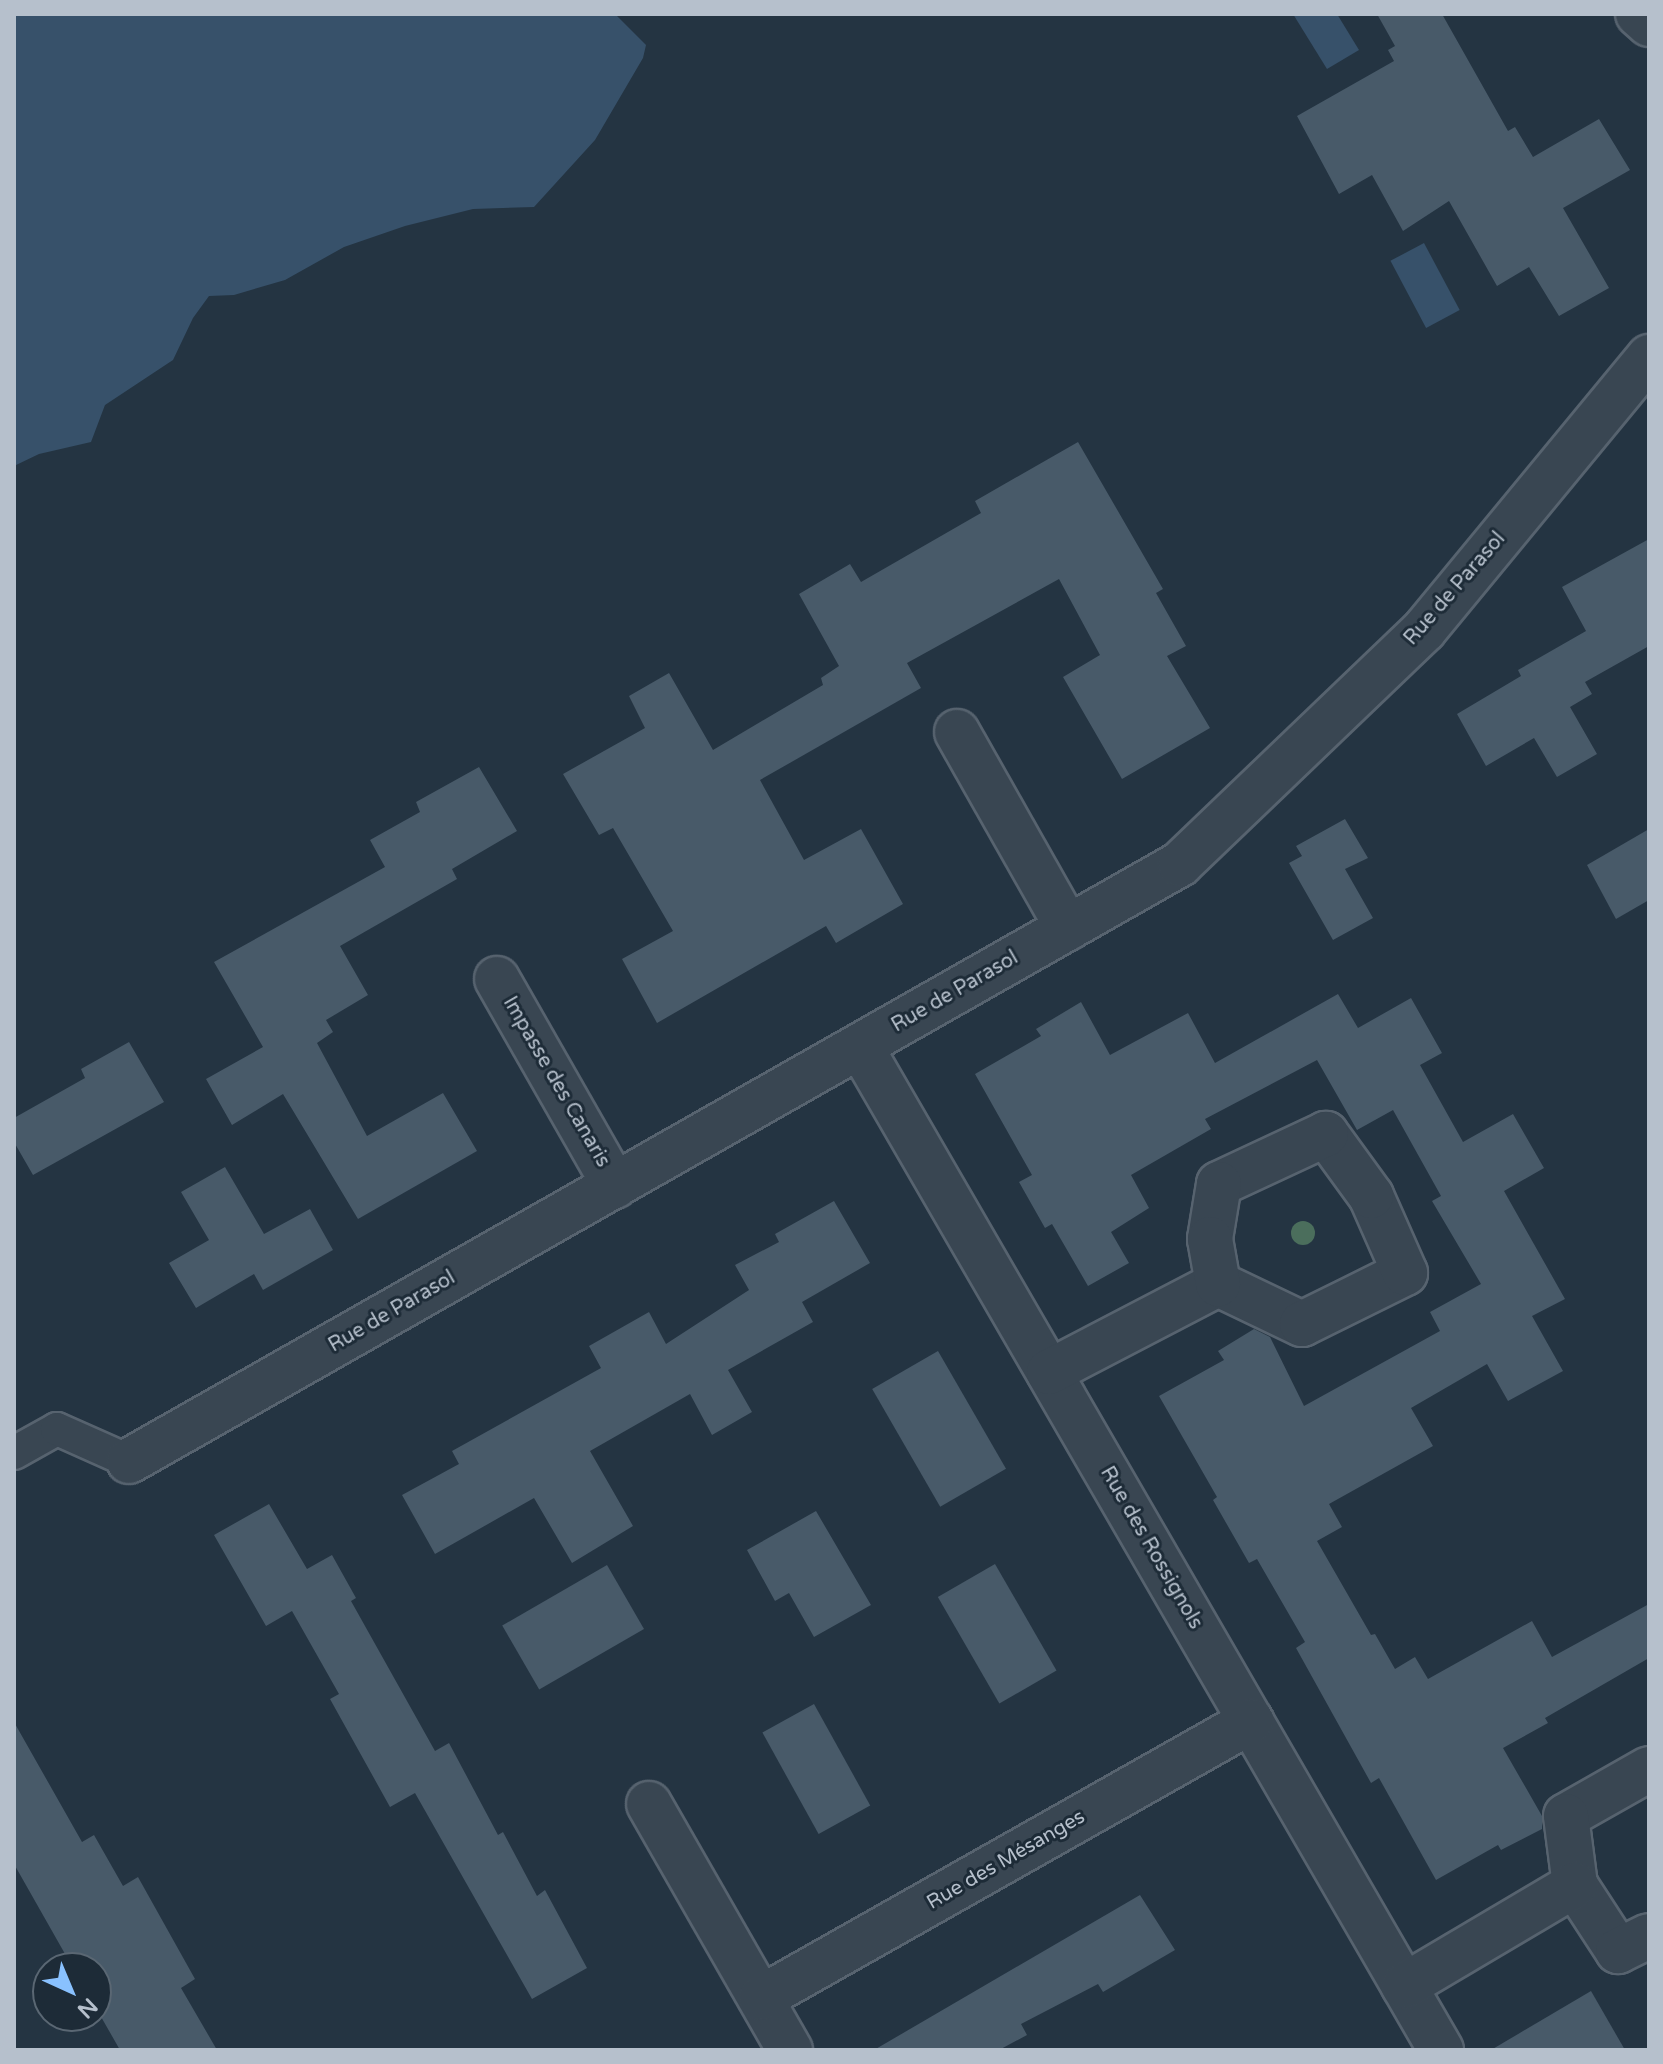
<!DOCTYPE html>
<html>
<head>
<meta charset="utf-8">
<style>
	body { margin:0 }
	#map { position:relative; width:1663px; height:2064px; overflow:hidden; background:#243442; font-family:"Varela Round",sans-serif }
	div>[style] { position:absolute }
	.water>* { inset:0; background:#37516a; transform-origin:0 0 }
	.building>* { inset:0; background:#485a69; transform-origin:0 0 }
	.roads { filter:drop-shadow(2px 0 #57636f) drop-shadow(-2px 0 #57636f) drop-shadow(0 2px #57636f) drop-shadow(0 -2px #57636f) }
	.service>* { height:32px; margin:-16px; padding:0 16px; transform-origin:16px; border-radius:16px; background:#394652 }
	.minor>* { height:44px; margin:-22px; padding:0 22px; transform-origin:22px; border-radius:22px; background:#394652 }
	.trees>* { width:24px; height:24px; margin:-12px; border-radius:50%; background:#4b6e5c }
	span { translate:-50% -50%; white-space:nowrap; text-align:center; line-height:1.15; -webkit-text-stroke:6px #1d2b37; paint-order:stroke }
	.street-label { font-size:20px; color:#b6c0cc }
	.frame { position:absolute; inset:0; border:16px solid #b6c0cc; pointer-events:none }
	.north { position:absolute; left:32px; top:1952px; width:80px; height:80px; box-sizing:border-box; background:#1d2b37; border:2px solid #5a6773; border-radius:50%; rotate:136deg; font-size:22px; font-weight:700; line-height:32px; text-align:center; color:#b6c0cc }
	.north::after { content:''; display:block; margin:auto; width:28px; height:36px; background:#89c1fe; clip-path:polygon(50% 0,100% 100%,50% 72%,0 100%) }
</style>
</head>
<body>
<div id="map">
	<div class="water">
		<i style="clip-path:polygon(14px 14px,615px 14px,646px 45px,643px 58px,595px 140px,534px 207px,473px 209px,405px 226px,344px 247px,285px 280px,234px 295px,209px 296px,193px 318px,173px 360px,105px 405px,91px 442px,39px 454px,14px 466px)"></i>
		<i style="clip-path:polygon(1293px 14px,1337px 14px,1359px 50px,1327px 69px)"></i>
		<i style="left:1424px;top:243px;width:76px;height:38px;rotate:62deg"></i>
	</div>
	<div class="building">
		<i style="clip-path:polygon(1377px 14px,1442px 14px,1508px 131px,1515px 127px,1533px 157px,1599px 119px,1630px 170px,1563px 208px,1609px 288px,1559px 316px,1529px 267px,1497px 286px,1449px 201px,1403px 231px,1372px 175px,1339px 194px,1297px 116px,1394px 61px,1388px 50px,1395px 46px)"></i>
		<i style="clip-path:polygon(1078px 442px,1163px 589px,1156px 593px,1186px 646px,1167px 656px,1210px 728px,1122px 779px,1063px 677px,1100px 655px,1059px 579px,907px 663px,921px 688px,760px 780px,804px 860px,861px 829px,903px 904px,836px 943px,826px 926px,657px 1023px,622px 959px,673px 931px,613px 828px,599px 835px,563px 774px,645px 728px,629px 696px,669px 673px,713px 750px,823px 685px,821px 678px,839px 666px,799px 594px,850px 564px,861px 582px,981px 513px,975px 501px)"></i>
		<i style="clip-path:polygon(1649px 539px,1649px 646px,1585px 682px,1592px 694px,1570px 707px,1597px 754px,1557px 777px,1534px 738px,1486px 766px,1457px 714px,1521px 676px,1518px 670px,1586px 631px,1562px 587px)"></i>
		<i style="clip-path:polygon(479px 767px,517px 831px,452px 869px,457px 879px,340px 946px,368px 995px,326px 1020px,333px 1032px,317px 1043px,367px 1136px,443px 1093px,477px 1151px,358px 1219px,283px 1094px,232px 1125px,206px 1079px,263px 1047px,214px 962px,385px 867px,370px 840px,420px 812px,416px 802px)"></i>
		<i style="clip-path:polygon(1345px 819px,1368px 858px,1345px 869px,1373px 918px,1333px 940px,1289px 863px,1302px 856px,1296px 846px)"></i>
		<i style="clip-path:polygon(1649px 829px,1649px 900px,1616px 919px,1587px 865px)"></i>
		<i style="clip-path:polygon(1338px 994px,1358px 1028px,1411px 998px,1442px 1053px,1420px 1065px,1463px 1142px,1513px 1114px,1544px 1168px,1504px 1191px,1565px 1299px,1532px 1316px,1563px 1371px,1508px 1401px,1487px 1364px,1411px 1408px,1433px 1446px,1329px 1504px,1342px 1527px,1317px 1541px,1371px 1635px,1375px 1634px,1395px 1669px,1415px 1657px,1428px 1679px,1532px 1621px,1552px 1657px,1649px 1604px,1649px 1658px,1545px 1718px,1548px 1723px,1503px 1748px,1542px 1816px,1542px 1829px,1501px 1850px,1498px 1845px,1436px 1880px,1379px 1778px,1371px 1783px,1296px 1648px,1305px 1642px,1257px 1559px,1249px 1563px,1213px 1500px,1217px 1497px,1159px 1396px,1224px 1360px,1218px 1351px,1254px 1329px,1270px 1337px,1304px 1406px,1440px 1331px,1430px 1312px,1481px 1284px,1432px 1201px,1441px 1196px,1393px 1110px,1357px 1130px,1317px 1060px,1205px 1119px,1211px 1129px,1131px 1175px,1149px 1208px,1111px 1232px,1129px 1263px,1088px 1286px,1052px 1224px,1045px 1228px,1019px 1182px,1032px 1175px,975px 1074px,1041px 1036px,1036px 1029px,1081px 1002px,1110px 1055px,1188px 1013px,1215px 1063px)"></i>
		<i style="clip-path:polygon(129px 1042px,164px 1102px,33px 1175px,14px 1142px,14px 1118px,85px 1078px,81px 1069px)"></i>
		<i style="clip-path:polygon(225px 1167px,264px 1234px,310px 1209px,333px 1250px,263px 1290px,254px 1274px,196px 1308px,169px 1263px,209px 1240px,181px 1192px)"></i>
		<i style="clip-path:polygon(834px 1201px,870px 1263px,802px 1302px,813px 1322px,728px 1370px,752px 1412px,712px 1435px,690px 1394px,590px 1451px,633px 1526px,572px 1563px,534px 1498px,435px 1554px,402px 1495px,459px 1464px,452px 1451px,601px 1368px,589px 1346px,649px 1312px,666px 1344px,749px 1290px,735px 1265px,779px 1242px,775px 1234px)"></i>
		<i style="left:938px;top:1351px;width:136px;height:76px;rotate:60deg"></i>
		<i style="clip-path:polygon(269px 1504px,307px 1569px,332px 1555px,356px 1598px,351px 1601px,435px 1751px,449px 1743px,498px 1835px,503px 1832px,537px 1896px,545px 1890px,587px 1968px,532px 1999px,415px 1793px,390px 1807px,330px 1699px,339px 1694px,292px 1611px,266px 1626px,214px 1535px)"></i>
		<i style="clip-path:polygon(816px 1511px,871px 1605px,814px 1637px,789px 1593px,775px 1601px,747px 1550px)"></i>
		<i style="left:995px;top:1564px;width:123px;height:66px;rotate:60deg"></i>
		<i style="left:607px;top:1565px;width:74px;height:121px;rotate:60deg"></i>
		<i style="left:814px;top:1704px;width:116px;height:59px;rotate:61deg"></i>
		<i style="clip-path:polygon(14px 1722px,82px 1842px,94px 1835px,123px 1886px,138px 1877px,195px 1979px,181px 1988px,217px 2050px,120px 2050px,96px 2008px,96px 1968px,73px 1968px,14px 1864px)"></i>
		<i style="clip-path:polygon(1140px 1895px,1175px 1950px,1103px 1992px,1098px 1984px,1021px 2024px,1027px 2035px,999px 2050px,874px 2050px)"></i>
		<i style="clip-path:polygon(1591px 1991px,1625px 2050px,1491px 2050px)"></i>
	</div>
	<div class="roads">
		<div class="service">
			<i style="left:14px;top:1453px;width:49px;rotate:-29.2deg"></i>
			<i style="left:57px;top:1429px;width:79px;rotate:24deg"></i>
		</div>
		<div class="minor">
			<i style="left:1638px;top:14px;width:15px;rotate:42deg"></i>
			<i style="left:957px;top:732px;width:225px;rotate:60.5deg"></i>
			<i style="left:497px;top:979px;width:238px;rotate:60.3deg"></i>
			<i style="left:860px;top:1046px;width:1160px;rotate:59.94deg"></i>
			<i style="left:1049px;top:1372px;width:191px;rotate:-27.5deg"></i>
			<i style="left:1218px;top:1284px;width:93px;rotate:25.5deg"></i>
			<i style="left:1302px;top:1324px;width:115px;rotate:-26.3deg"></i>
			<i style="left:1405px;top:1273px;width:84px;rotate:-113.8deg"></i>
			<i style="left:1371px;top:1196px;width:77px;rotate:-126deg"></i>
			<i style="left:1326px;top:1134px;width:118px;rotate:155deg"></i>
			<i style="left:1219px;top:1184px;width:56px;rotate:99.3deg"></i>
			<i style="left:1210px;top:1239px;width:46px;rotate:79.9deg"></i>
			<i style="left:129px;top:1461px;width:1209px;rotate:-29.6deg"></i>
			<i style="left:1180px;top:864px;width:338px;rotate:-43.8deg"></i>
			<i style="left:1424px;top:630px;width:354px;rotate:-50.5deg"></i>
			<i style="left:1649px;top:1769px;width:95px;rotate:150.5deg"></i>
			<i style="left:1566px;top:1816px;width:70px;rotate:82.6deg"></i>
			<i style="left:1575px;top:1885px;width:79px;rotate:56.9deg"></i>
			<i style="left:1618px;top:1951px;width:34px;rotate:-26deg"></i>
			<i style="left:649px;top:1804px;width:284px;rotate:60.2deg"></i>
			<i style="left:1404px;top:1986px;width:199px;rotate:-30.6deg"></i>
			<i style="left:761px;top:1998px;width:563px;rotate:-29.48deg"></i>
		</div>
	</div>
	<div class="trees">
		<i style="left:1303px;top:1233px"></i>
	</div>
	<div class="street-label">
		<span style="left:1455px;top:589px;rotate:-49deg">Rue de Parasol</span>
		<span style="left:955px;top:992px;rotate:-30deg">Rue de Parasol</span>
		<span style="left:556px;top:1082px;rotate:60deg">Impasse des Canaris</span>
		<span style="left:392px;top:1312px;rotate:-30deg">Rue de Parasol</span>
		<span style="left:1151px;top:1548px;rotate:60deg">Rue des Rossignols</span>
		<span style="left:1006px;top:1860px;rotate:-30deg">Rue des Mésanges</span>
	</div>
	<div class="frame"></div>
	<div class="north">N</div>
</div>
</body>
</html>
